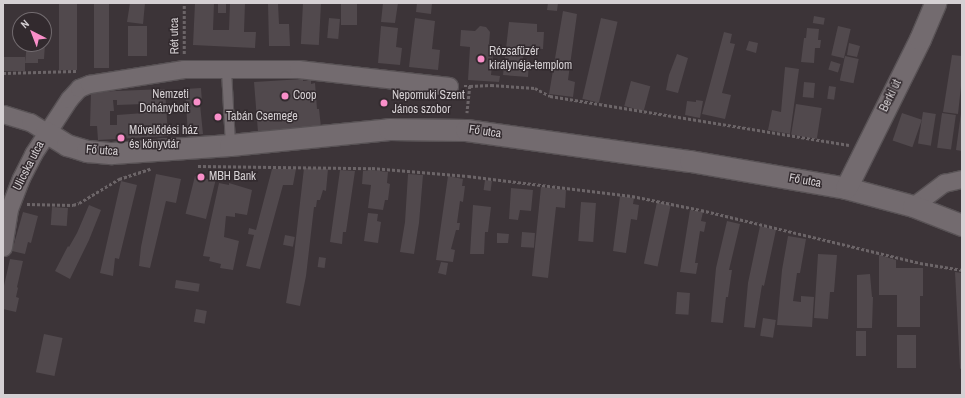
<!DOCTYPE html>
<html>
<head>
<meta charset="utf-8">
<style>
	body { margin:0 }
	#map { position:relative; width:965px; height:398px; overflow:hidden; background:#3c3438; font-family:"Archivo Narrow",sans-serif }
	div>[style] { position:absolute }
	.building>* { inset:0; background:#51494d; transform-origin:0 0 }
	.path>* { height:2.5px; margin-top:-1.25px; transform-origin:0; background:repeating-linear-gradient(90deg,#6c6568 0 3px,transparent 0 5px) }
	.roads { filter:drop-shadow(1px 0 #585255) drop-shadow(-1px 0 #585255) drop-shadow(0 1px #585255) drop-shadow(0 -1px #585255) }
	.service>* { height:9px; margin:-4.5px; padding:0 4.5px; transform-origin:4.5px; border-radius:4.5px; background:#736b6f }
	.minor>* { height:17px; margin:-8.5px; padding:0 8.5px; transform-origin:8.5px; border-radius:8.5px; background:#736b6f }
	.tertiary>* { height:21px; margin:-10.5px; padding:0 10.5px; transform-origin:10.5px; border-radius:10.5px; background:#736b6f }
	.dots>* { width:11px; height:11px; translate:-50% -50%; box-sizing:border-box; border:2px solid #322a2e; border-radius:50% }
	span { translate:-50% -50%; white-space:nowrap; text-align:center; line-height:1.15; -webkit-text-stroke:3px #322a2e; paint-order:stroke }
	.street-label { font-size:12px; color:#d5d0d3 }
	.poi-label { font-size:12px; color:#d5d0d3 }
	.left { translate:0 -50%; text-align:left }
	.right { translate:-100% -50%; text-align:right }
	.frame { position:absolute; inset:0; border:4px solid #d5d0d3; pointer-events:none }
	.north { position:absolute; left:12px; top:12px; width:40px; height:40px; box-sizing:border-box; background:#322a2e; border:1px solid #736c70; border-radius:50%; rotate:318deg; font-size:11px; font-weight:700; line-height:16px; text-align:center; color:#d5d0d3 }
	.north::after { content:''; display:block; margin:auto; width:14px; height:18px; background:#f98fc9; clip-path:polygon(50% 0,100% 100%,50% 72%,0 100%) }
</style>
</head>
<body>
<div id="map">
	<div class="building">
		<i style="left:59px;top:3px;width:18px;height:67px"></i>
		<i style="left:94px;top:3px;width:15px;height:65px"></i>
		<i style="clip-path:polygon(130px 3px,145px 3px,143px 24px,127px 22px)"></i>
		<i style="clip-path:polygon(195px 3px,214px 3px,213px 30px,229px 30px,230px 3px,245px 3px,244px 32px,256px 32px,255px 48px,193px 45px)"></i>
		<i style="left:218px;top:3px;width:8px;height:10px"></i>
		<i style="clip-path:polygon(268px 3px,278px 3px,279px 24px,289px 24px,290px 46px,269px 46px)"></i>
		<i style="left:303px;top:3px;width:18px;height:41px;rotate:3deg"></i>
		<i style="left:341px;top:3px;width:16px;height:22px"></i>
		<i style="clip-path:polygon(383px 3px,398px 3px,395px 23px,381px 22px)"></i>
		<i style="clip-path:polygon(417px 3px,432px 3px,431px 14px,416px 12px)"></i>
		<i style="clip-path:polygon(548px 3px,558px 3px,557px 11px,547px 10px)"></i>
		<i style="clip-path:polygon(563px 11px,577px 14px,568px 80px,575px 82px,573px 97px,549px 94px)"></i>
		<i style="left:814px;top:16px;width:11px;height:7px;rotate:10deg"></i>
		<i style="left:329px;top:18px;width:11px;height:20px;rotate:5deg"></i>
		<i style="clip-path:polygon(415px 18px,435px 21px,432px 49px,440px 50px,438px 70px,409px 67px)"></i>
		<i style="left:601px;top:18px;width:17px;height:83px;rotate:13deg"></i>
		<i style="clip-path:polygon(509px 22px,537px 24px,537px 32px,544px 32px,543px 49px,524px 48px,523px 59px,529px 60px,528px 77px,503px 75px)"></i>
		<i style="left:128px;top:26px;width:19px;height:30px"></i>
		<i style="clip-path:polygon(381px 26px,398px 28px,396px 47px,402px 48px,400px 65px,378px 63px)"></i>
		<i style="clip-path:polygon(480px 26px,486px 27px,490px 32px,489px 44px,494px 45px,491px 75px,500px 76px,499px 82px,468px 80px,470px 47px,460px 46px,461px 30px,475px 31px)"></i>
		<i style="left:838px;top:26px;width:13px;height:30px;rotate:13deg"></i>
		<i style="clip-path:polygon(807px 28px,819px 29px,818px 40px,821px 40px,820px 48px,815px 48px,814px 63px,801px 62px,804px 38px,806px 38px)"></i>
		<i style="clip-path:polygon(724px 32px,732px 34px,730px 43px,735px 44px,722px 93px,731px 95px,725px 119px,702px 114px)"></i>
		<i style="clip-path:polygon(749px 41px,758px 43px,756px 53px,746px 50px)"></i>
		<i style="clip-path:polygon(849px 43px,860px 46px,857px 57px,847px 55px)"></i>
		<i style="clip-path:polygon(27px 44px,45px 44px,44px 59px,38px 59px,38px 63px,25px 63px)"></i>
		<i style="clip-path:polygon(677px 54px,688px 58px,678px 93px,666px 90px,669px 75px)"></i>
		<i style="clip-path:polygon(952px 55px,962px 56px,962px 77px,958px 114px,943px 112px)"></i>
		<i style="left:845px;top:56px;width:14px;height:25px;rotate:12deg"></i>
		<i style="left:3px;top:57px;width:22px;height:14px"></i>
		<i style="left:831px;top:61px;width:10px;height:9px;rotate:17deg"></i>
		<i style="clip-path:polygon(785px 67px,799px 69px,790px 134px,768px 130px,772px 110px,781px 112px)"></i>
		<i style="clip-path:polygon(303px 79px,303px 81px,311px 80px,311px 84px,315px 83px,317px 109px,319px 109px,321px 127px,258px 132px,254px 82px)"></i>
		<i style="left:631px;top:81px;width:20px;height:26px;rotate:15deg"></i>
		<i style="left:804px;top:82px;width:11px;height:15px;rotate:5deg"></i>
		<i style="left:829px;top:86px;width:7px;height:13px;rotate:8deg"></i>
		<i style="clip-path:polygon(201px 88px,202px 103px,200px 104px,203px 134px,188px 135px,185px 89px)"></i>
		<i style="clip-path:polygon(evenodd,165px 89px,168px 136px,98px 140px,97px 126px,90px 126px,91px 92px,165px 89px,113px 100px,117px 100px,117px 105px,144px 104px,144px 113px,117px 115px,117px 125px,110px 125px,110px 111px,114px 111px,113px 100px)"></i>
		<i style="clip-path:polygon(696px 100px,703px 101px,700px 118px,685px 115px,687px 101px,696px 102px)"></i>
		<i style="left:796px;top:104px;width:26px;height:31px;rotate:9deg"></i>
		<i style="left:923px;top:112px;width:13px;height:32px;rotate:9deg"></i>
		<i style="left:902px;top:113px;width:21px;height:29px;rotate:19deg"></i>
		<i style="left:942px;top:113px;width:14px;height:35px;rotate:8deg"></i>
		<i style="clip-path:polygon(961px 113px,962px 113px,962px 151px,956px 150px)"></i>
		<i style="clip-path:polygon(304px 168px,328px 169px,326px 191px,323px 190px,320px 200px,317px 200px,316px 207px,314px 207px,306px 276px,300px 306px,286px 303px,294px 255px)"></i>
		<i style="clip-path:polygon(272px 169px,296px 169px,293px 185px,283px 185px,260px 269px,246px 266px,254px 235px,248px 234px,249px 228px,256px 230px)"></i>
		<i style="clip-path:polygon(340px 170px,355px 171px,346px 232px,343px 232px,342px 244px,330px 242px)"></i>
		<i style="clip-path:polygon(372px 170px,388px 172px,387px 183px,390px 184px,388px 200px,385px 200px,383px 210px,368px 208px,371px 185px,362px 184px,363px 171px)"></i>
		<i style="clip-path:polygon(156px 174px,181px 179px,176px 203px,166px 201px,150px 268px,139px 266px,141px 247px)"></i>
		<i style="clip-path:polygon(408px 174px,423px 175px,419px 223px,414px 254px,400px 252px,405px 222px)"></i>
		<i style="left:195px;top:176px;width:21px;height:39px;rotate:14deg"></i>
		<i style="clip-path:polygon(448px 176px,463px 179px,462px 186px,465px 186px,463px 202px,460px 201px,457px 223px,460px 223px,459px 230px,456px 230px,451px 249px,455px 250px,453px 262px,436px 260px)"></i>
		<i style="left:485px;top:180px;width:7px;height:10px;rotate:8deg"></i>
		<i style="clip-path:polygon(121px 181px,137px 185px,119px 259px,115px 258px,113px 276px,100px 273px)"></i>
		<i style="clip-path:polygon(219px 183px,229px 185px,229px 183px,252px 190px,247px 215px,235px 213px,235px 217px,226px 216px,224px 237px,239px 241px,233px 270px,220px 268px,221px 264px,209px 261px,210px 257px,203px 256px)"></i>
		<i style="clip-path:polygon(541px 187px,566px 190px,565px 208px,556px 207px,548px 278px,532px 276px)"></i>
		<i style="clip-path:polygon(511px 188px,533px 190px,531px 211px,520px 210px,518px 220px,509px 219px)"></i>
		<i style="clip-path:polygon(620px 196px,634px 198px,633px 204px,639px 205px,637px 220px,631px 219px,626px 253px,613px 251px)"></i>
		<i style="left:581px;top:202px;width:15px;height:39px;rotate:4deg"></i>
		<i style="left:657px;top:202px;width:14px;height:63px;rotate:12deg"></i>
		<i style="clip-path:polygon(89px 205px,101px 210px,89px 240px,70px 279px,55px 271px,68px 246px,69px 247px,77px 233px)"></i>
		<i style="clip-path:polygon(473px 205px,491px 207px,488px 232px,485px 232px,484px 254px,470px 254px)"></i>
		<i style="left:52px;top:207px;width:16px;height:18px;rotate:4deg"></i>
		<i style="clip-path:polygon(690px 210px,703px 212px,701px 221px,706px 222px,704px 232px,700px 231px,695px 263px,698px 263px,696px 274px,680px 272px)"></i>
		<i style="clip-path:polygon(23px 212px,38px 216px,31px 243px,28px 242px,25px 254px,12px 251px)"></i>
		<i style="clip-path:polygon(368px 213px,378px 214px,377px 221px,381px 222px,378px 243px,364px 241px)"></i>
		<i style="clip-path:polygon(727px 221px,740px 224px,729px 270px,732px 270px,728px 297px,726px 297px,723px 323px,711px 322px,716px 268px)"></i>
		<i style="clip-path:polygon(760px 226px,776px 230px,764px 286px,762px 285px,755px 328px,744px 327px,748px 283px)"></i>
		<i style="left:522px;top:232px;width:13px;height:15px;rotate:4deg"></i>
		<i style="clip-path:polygon(497px 233px,509px 234px,508px 243px,497px 243px)"></i>
		<i style="left:285px;top:235px;width:10px;height:10px;rotate:11deg"></i>
		<i style="clip-path:polygon(788px 236px,806px 239px,800px 273px,797px 273px,793px 301px,801px 302px,801px 296px,814px 297px,812px 327px,777px 325px,782px 270px)"></i>
		<i style="clip-path:polygon(818px 254px,837px 255px,834px 292px,830px 292px,828px 319px,814px 318px)"></i>
		<i style="clip-path:polygon(879px 255px,896px 260px,896px 268px,923px 268px,923px 296px,920px 296px,920px 327px,897px 327px,897px 295px,879px 295px)"></i>
		<i style="left:319px;top:257px;width:7px;height:10px;rotate:8deg"></i>
		<i style="clip-path:polygon(10px 259px,23px 261px,17px 287px,18px 288px,16px 297px,19px 298px,16px 312px,3px 309px,3px 290px)"></i>
		<i style="clip-path:polygon(441px 262px,448px 263px,446px 275px,438px 273px)"></i>
		<i style="clip-path:polygon(955px 272px,962px 273px,962px 368px,960px 369px)"></i>
		<i style="clip-path:polygon(870px 274px,872px 297px,873px 297px,872px 328px,857px 328px,857px 275px)"></i>
		<i style="left:176px;top:280px;width:24px;height:8px;rotate:9deg"></i>
		<i style="left:677px;top:292px;width:13px;height:22px;rotate:4deg"></i>
		<i style="left:196px;top:309px;width:11px;height:13px;rotate:10deg"></i>
		<i style="left:763px;top:318px;width:13px;height:18px;rotate:9deg"></i>
		<i style="left:856px;top:331px;width:10px;height:25px"></i>
		<i style="left:44px;top:334px;width:19px;height:39px;rotate:12deg"></i>
		<i style="left:897px;top:335px;width:19px;height:33px"></i>
	</div>
	<div class="path">
		<i style="left:184px;top:54px;width:51px;rotate:-90deg"></i>
		<i style="left:3px;top:73px;width:73px;rotate:-1.6deg"></i>
		<i style="left:464px;top:86px;width:6px"></i>
		<i style="left:470px;top:86px;width:27px;rotate:96deg"></i>
		<i style="left:470px;top:86px;width:21px;rotate:-3deg"></i>
		<i style="left:491px;top:85px;width:44px;rotate:3.9deg"></i>
		<i style="left:535px;top:88px;width:17px;rotate:28deg"></i>
		<i style="left:550px;top:96px;width:303px;rotate:9.3deg"></i>
		<i style="left:198px;top:166px;width:174px;rotate:0.7deg"></i>
		<i style="left:372px;top:168px;width:96px;rotate:4.8deg"></i>
		<i style="left:468px;top:176px;width:165px;rotate:7deg"></i>
		<i style="left:632px;top:196px;width:70px;rotate:11.5deg"></i>
		<i style="left:701px;top:210px;width:225px;rotate:13.6deg"></i>
		<i style="left:920px;top:263px;width:43px;rotate:9.5deg"></i>
		<i style="left:27px;top:204px;width:46px;rotate:1.2deg"></i>
		<i style="left:73px;top:205px;width:6px;rotate:-18deg"></i>
		<i style="left:79px;top:203px;width:47px;rotate:-31deg"></i>
		<i style="left:119px;top:179px;width:33px;rotate:-18deg"></i>
	</div>
	<div class="roads">
		<div class="service">
			<i style="left:226px;top:70px;width:75px;rotate:86.9deg"></i>
		</div>
		<div class="minor">
			<i style="left:3px;top:114px;width:28px;rotate:17deg"></i>
			<i style="left:30px;top:122px;width:19px;rotate:32deg"></i>
			<i style="left:913px;top:206px;width:39px;rotate:-37deg"></i>
			<i style="left:944px;top:183px;width:18px;rotate:-13deg"></i>
			<i style="left:3px;top:247px;width:38px;rotate:-81deg"></i>
			<i style="left:9px;top:209px;width:33px;rotate:-69deg"></i>
			<i style="left:21px;top:178px;width:27px;rotate:-63deg"></i>
			<i style="left:33px;top:154px;width:66px;rotate:-56.8deg"></i>
			<i style="left:69px;top:99px;width:15px;rotate:-48deg"></i>
			<i style="left:79px;top:88px;width:11px;rotate:-22deg"></i>
			<i style="left:89px;top:84px;width:96px;rotate:-9deg"></i>
			<i style="left:184px;top:69px;width:114px"></i>
			<i style="left:298px;top:69px;width:152px;rotate:6.4deg"></i>
		</div>
		<div class="tertiary">
			<i style="left:46px;top:132px;width:25px;rotate:32deg"></i>
			<i style="left:67px;top:145px;width:21px;rotate:17deg"></i>
			<i style="left:87px;top:151px;width:25px;rotate:5deg"></i>
			<i style="left:112px;top:153px;width:118px;rotate:-3.9deg"></i>
			<i style="left:230px;top:145px;width:160px;rotate:-5.7deg"></i>
			<i style="left:389px;top:129px;width:77px;rotate:0.7deg"></i>
			<i style="left:466px;top:130px;width:226px;rotate:7.9deg"></i>
			<i style="left:690px;top:161px;width:158px;rotate:9.8deg"></i>
			<i style="left:846px;top:188px;width:69px;rotate:15deg"></i>
			<i style="left:913px;top:206px;width:53px;rotate:21.2deg"></i>
			<i style="left:846px;top:188px;width:166px;rotate:-63.6deg"></i>
			<i style="left:920px;top:39px;width:39px;rotate:-67deg"></i>
		</div>
	</div>
	<div class="dots">
		<i style="left:481px;top:59px;background:#f98fc9"></i>
		<i style="left:285px;top:96px;background:#f98fc9"></i>
		<i style="left:197px;top:102px;background:#f98fc9"></i>
		<i style="left:384px;top:103px;background:#f98fc9"></i>
		<i style="left:218px;top:117px;background:#f98fc9"></i>
		<i style="left:121px;top:138px;background:#f98fc9"></i>
		<i style="left:201px;top:177px;background:#f98fc9"></i>
	</div>
	<div class="street-label">
		<span style="left:175px;top:36px;rotate:-91deg">Rét utca</span>
		<span style="left:891px;top:96px;rotate:-64deg">Berki út</span>
		<span style="left:485px;top:132px;rotate:8deg">Fő utca</span>
		<span style="left:102px;top:151px;rotate:4deg">Fő utca</span>
		<span style="left:29px;top:166px;rotate:-63deg">Ulicska utca</span>
		<span style="left:805px;top:181px;rotate:10deg">Fő utca</span>
	</div>
	<div class="poi-label">
		<span class="left" style="left:489px;top:59px">Rózsafüzér<br>királynéja-templom</span>
		<span class="right" style="left:189px;top:102px">Nemzeti<br>Dohánybolt</span>
		<span class="left" style="left:293px;top:96px">Coop</span>
		<span class="left" style="left:392px;top:103px">Nepomuki Szent<br>János szobor</span>
		<span class="left" style="left:226px;top:117px">Tabán Csemege</span>
		<span class="left" style="left:129px;top:138px">Művelődési ház<br>és könyvtár</span>
		<span class="left" style="left:209px;top:177px">MBH Bank</span>
	</div>
	<div class="frame"></div>
	<div class="north">N</div>
</div>
</body>
</html>
